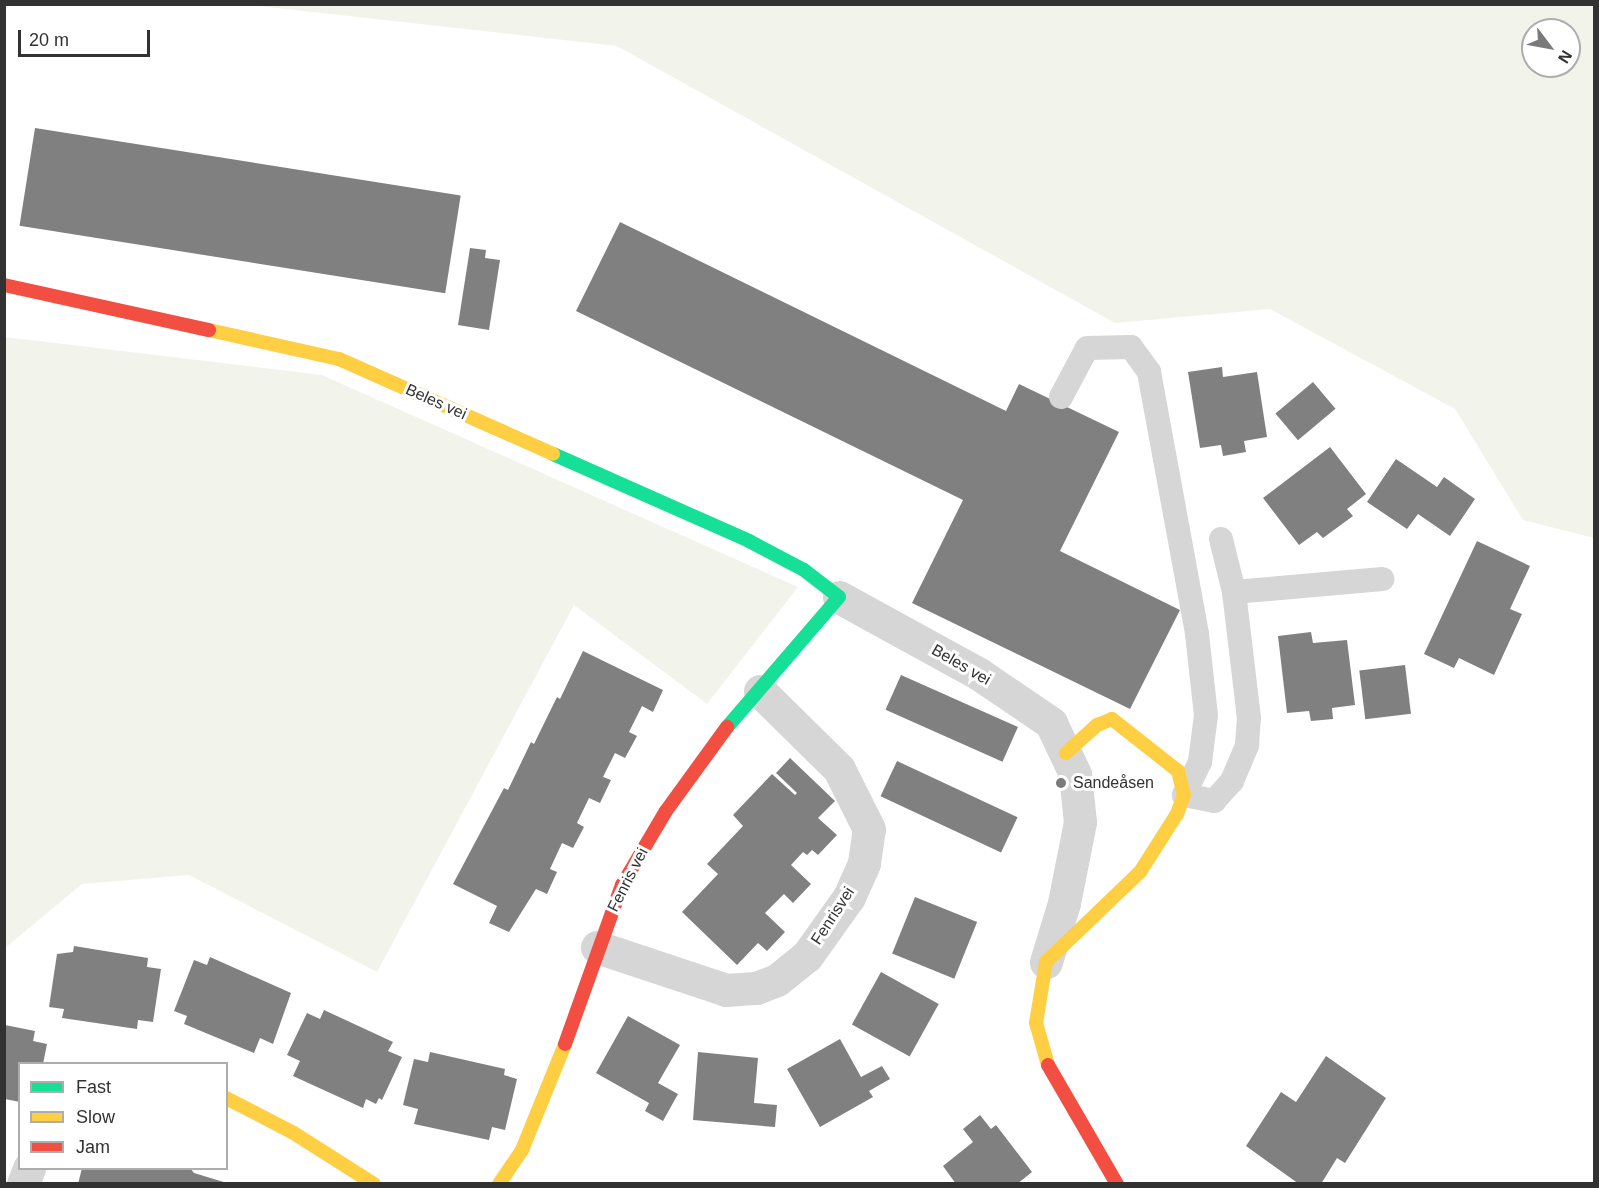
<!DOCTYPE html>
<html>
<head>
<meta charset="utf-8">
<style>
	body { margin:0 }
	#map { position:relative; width:1599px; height:1188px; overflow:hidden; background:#fff; font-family:Arial,sans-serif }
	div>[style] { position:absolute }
	.green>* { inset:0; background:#f2f4ec }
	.building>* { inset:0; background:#808080; transform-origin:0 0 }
	.lane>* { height:24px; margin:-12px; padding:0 12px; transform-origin:12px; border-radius:12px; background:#d6d6d6 }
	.street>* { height:33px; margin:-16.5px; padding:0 16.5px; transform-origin:16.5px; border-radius:16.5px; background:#d6d6d6 }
	.fast>* { height:14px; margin:-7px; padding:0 7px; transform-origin:7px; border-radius:7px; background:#16e098 }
	.slow>* { height:14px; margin:-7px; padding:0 7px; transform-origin:7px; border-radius:7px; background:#ffcf43 }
	.jam>* { height:14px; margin:-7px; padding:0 7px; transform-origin:7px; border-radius:7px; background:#f24e42 }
	.dots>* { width:16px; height:16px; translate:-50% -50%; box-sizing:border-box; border:3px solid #fff; border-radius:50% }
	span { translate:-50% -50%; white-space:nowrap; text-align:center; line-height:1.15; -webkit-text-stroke:6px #fff; paint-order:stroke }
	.street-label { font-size:16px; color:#323232 }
	.poi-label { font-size:16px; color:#323232 }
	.left { translate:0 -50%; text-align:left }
	.frame { position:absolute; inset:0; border:6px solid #323232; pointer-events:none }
	.legend { position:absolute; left:18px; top:1062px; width:210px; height:108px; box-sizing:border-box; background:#fff; border:2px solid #adadad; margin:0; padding:8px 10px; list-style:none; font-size:18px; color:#323232 }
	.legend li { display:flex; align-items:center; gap:12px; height:30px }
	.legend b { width:30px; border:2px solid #adadad }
	.north { position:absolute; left:1521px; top:18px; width:60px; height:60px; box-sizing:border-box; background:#fff; border:2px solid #adadad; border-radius:50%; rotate:122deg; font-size:16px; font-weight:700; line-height:24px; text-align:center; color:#323232 }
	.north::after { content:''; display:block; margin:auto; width:21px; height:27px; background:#7a7a7a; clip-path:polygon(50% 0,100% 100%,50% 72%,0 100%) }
	.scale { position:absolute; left:18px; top:30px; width:132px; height:27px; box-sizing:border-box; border:3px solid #323232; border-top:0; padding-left:8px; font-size:18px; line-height:21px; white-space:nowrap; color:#323232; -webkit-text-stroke:4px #fff; paint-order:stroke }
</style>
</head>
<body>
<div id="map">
	<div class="green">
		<i style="clip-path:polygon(evenodd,250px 5px,1594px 5px,1594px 538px,1523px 520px,1455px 409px,1270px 309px,1115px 323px,617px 46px,250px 5px,1533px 30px,1569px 30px,1569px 66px,1533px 66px,1533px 30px)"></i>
		<i style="clip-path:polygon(5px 337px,322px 375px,798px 587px,707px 704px,574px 605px,377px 972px,189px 875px,82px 884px,5px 948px)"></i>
	</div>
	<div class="building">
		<i style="left:35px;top:128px;width:431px;height:99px;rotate:9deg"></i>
		<i style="clip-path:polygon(620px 222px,1006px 411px,1019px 384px,1119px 432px,1060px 551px,1180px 610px,1130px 709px,912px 603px,963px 500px,576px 311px)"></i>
		<i style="clip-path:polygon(470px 248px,486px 250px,485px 258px,500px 260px,489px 330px,458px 325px)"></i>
		<i style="clip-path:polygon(1222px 367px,1223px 377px,1257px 372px,1267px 437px,1244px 441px,1246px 452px,1223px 456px,1221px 445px,1200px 448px,1188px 372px)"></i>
		<i style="left:1313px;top:382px;width:35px;height:49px;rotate:50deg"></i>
		<i style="clip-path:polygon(1330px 447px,1366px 494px,1347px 509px,1353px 516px,1323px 538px,1317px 532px,1299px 545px,1263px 498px)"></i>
		<i style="clip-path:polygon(1396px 459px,1437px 487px,1444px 477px,1475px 499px,1450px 536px,1418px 514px,1407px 529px,1367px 502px)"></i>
		<i style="clip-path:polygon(1477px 541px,1530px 566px,1510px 609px,1522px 614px,1494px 675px,1459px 658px,1454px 668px,1424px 654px)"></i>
		<i style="clip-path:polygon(1311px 632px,1313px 643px,1347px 640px,1355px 705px,1332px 708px,1333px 719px,1311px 721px,1309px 711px,1287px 713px,1278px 636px)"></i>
		<i style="clip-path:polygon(583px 651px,663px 690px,653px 712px,642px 706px,629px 732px,637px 736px,625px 758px,615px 753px,603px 777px,611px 780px,600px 803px,589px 798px,577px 823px,584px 827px,573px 848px,562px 843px,550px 869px,557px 872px,547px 894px,536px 889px,509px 932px,489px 923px,497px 906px,453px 884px,504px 788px,508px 790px,531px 742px,534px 744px,557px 697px,560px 699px)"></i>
		<i style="left:1405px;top:665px;width:49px;height:46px;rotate:83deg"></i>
		<i style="left:901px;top:675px;width:128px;height:38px;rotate:24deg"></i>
		<i style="clip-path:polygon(790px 758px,835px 801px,818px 818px,837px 835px,818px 855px,812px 850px,807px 855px,803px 852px,791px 865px,811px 884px,793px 903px,784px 894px,765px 913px,785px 932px,767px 951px,758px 943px,737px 965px,682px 912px,718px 874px,707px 864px,743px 826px,733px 815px,772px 774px,795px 795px,797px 793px,776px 773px)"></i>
		<i style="left:897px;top:761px;width:133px;height:39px;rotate:25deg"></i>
		<i style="left:915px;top:897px;width:67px;height:61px;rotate:22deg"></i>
		<i style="clip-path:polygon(74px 946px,148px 958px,147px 967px,161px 969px,153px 1022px,138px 1020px,137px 1029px,62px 1018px,64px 1009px,49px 1007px,57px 954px,73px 952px)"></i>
		<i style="clip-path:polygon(210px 957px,291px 993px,273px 1044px,260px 1038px,254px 1053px,184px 1024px,187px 1016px,174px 1011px,194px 960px,207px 965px)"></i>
		<i style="left:881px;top:972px;width:66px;height:60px;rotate:29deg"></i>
		<i style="clip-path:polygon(324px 1010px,393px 1042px,388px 1051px,402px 1057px,382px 1100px,379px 1098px,376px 1104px,366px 1099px,363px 1108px,293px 1076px,300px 1061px,287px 1055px,307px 1013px,320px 1019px)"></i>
		<i style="clip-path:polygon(628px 1016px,680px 1045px,658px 1083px,678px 1094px,663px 1121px,645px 1111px,649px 1103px,596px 1073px)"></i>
		<i style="clip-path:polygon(5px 1025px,35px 1031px,33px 1041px,47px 1044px,43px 1064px,20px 1064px,20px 1102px,5px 1099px)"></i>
		<i style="clip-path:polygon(840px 1039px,861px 1077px,882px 1066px,890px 1079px,869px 1091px,873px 1097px,820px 1127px,787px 1069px)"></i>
		<i style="clip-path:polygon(430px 1052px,505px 1069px,504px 1075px,517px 1079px,505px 1130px,492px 1127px,489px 1140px,414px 1124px,418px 1109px,403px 1105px,414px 1059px,428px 1062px)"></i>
		<i style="clip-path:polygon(698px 1052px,758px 1058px,754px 1103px,777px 1105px,775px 1127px,693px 1120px)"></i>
		<i style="clip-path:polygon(1326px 1056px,1386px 1098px,1345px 1163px,1337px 1158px,1321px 1184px,1299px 1184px,1246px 1146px,1281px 1092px,1296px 1102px)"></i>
		<i style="clip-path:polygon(980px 1115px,991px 1129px,996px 1125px,1032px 1172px,1017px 1184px,956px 1184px,943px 1166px,973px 1142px,963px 1129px)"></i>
		<i style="clip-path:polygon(82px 1168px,190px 1168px,194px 1173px,227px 1183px,78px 1184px)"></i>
	</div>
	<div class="lane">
		<i style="left:1061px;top:397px;width:55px;rotate:-62deg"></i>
		<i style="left:1087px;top:348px;width:44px;rotate:-1.3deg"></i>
		<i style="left:1131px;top:347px;width:31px;rotate:54deg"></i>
		<i style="left:1149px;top:372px;width:266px;rotate:79.6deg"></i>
		<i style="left:1197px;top:634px;width:81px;rotate:83.7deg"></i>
		<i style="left:1206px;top:715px;width:47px;rotate:97.3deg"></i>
		<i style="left:1200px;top:762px;width:37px;rotate:116deg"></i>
		<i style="left:1184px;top:795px;width:31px;rotate:11deg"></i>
		<i style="left:1214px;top:801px;width:27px;rotate:-48deg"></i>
		<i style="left:1232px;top:781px;width:39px;rotate:-67deg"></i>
		<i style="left:1247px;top:745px;width:27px;rotate:-86deg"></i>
		<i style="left:1249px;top:718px;width:127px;rotate:-96.8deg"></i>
		<i style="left:1234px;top:592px;width:149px;rotate:-5deg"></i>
		<i style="left:1221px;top:539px;width:55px;rotate:76.2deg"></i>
	</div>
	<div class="street">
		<i style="left:839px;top:597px;width:160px;rotate:28.8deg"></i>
		<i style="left:979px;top:674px;width:87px;rotate:34.2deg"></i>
		<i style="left:1051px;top:723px;width:56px;rotate:64.8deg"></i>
		<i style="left:1075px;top:774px;width:48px;rotate:84.1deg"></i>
		<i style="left:1080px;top:822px;width:83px;rotate:101.2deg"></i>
		<i style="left:1064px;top:903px;width:62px;rotate:107deg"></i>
		<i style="left:597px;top:947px;width:136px;rotate:18.4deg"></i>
		<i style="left:726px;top:990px;width:30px;rotate:-4deg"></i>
		<i style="left:756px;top:988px;width:22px;rotate:-21deg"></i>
		<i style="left:777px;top:980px;width:38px;rotate:-39deg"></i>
		<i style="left:807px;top:956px;width:72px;rotate:-54.6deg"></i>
		<i style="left:849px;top:897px;width:37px;rotate:-66deg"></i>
		<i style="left:864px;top:863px;width:34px;rotate:-82deg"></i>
		<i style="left:869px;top:829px;width:67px;rotate:-116.6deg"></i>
		<i style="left:839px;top:769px;width:111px;rotate:-135.4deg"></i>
		<i style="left:23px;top:1184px;width:17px;rotate:-69deg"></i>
	</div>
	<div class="fast">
		<i style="left:553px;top:454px;width:214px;rotate:23.9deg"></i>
		<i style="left:749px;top:541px;width:62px;rotate:27.8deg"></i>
		<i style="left:804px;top:570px;width:44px;rotate:37.6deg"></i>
		<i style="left:839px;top:597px;width:172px;rotate:130.7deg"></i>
	</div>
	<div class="slow">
		<i style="left:209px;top:330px;width:133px;rotate:12.6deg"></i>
		<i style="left:339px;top:359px;width:234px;rotate:23.9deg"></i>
		<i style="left:1048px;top:1065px;width:44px;rotate:-105.9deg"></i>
		<i style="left:1036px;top:1023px;width:62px;rotate:-80.7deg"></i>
		<i style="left:1046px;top:962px;width:130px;rotate:-43.8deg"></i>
		<i style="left:1140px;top:872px;width:69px;rotate:-57.5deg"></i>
		<i style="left:1177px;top:814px;width:20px;rotate:-70deg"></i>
		<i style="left:1184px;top:795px;width:25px;rotate:-104deg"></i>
		<i style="left:1178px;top:771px;width:84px;rotate:-141.8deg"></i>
		<i style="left:1112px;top:719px;width:16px;rotate:158deg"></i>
		<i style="left:1097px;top:725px;width:42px;rotate:137.9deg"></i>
		<i style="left:226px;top:1098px;width:74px;rotate:27.3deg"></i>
		<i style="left:292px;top:1132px;width:97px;rotate:32.4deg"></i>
		<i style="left:499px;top:1184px;width:41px;rotate:-55.9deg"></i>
		<i style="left:522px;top:1150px;width:114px;rotate:-67.9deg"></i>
	</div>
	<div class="jam">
		<i style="left:4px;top:285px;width:210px;rotate:12.4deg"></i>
		<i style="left:565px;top:1044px;width:169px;rotate:-70.3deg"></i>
		<i style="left:622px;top:885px;width:86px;rotate:-59.3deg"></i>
		<i style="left:666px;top:811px;width:104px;rotate:-54deg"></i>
		<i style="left:1048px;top:1065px;width:138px;rotate:59.9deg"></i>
	</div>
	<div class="dots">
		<i style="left:1061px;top:783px;background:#7a7a7a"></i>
	</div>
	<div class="street-label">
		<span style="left:436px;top:402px;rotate:24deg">Beles vei</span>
		<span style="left:961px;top:665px;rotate:30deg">Beles vei</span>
		<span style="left:628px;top:880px;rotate:-63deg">Fenris vei</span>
		<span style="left:833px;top:916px;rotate:-57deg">Fenrisvei</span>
	</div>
	<div class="poi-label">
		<span class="left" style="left:1073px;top:783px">Sandeåsen</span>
	</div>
	<div class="frame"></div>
	<ul class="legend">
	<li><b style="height:8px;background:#16e098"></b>Fast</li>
	<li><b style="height:8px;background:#ffcf43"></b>Slow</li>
	<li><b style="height:8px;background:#f24e42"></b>Jam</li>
	</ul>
	<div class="north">N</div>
	<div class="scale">20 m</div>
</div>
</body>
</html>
